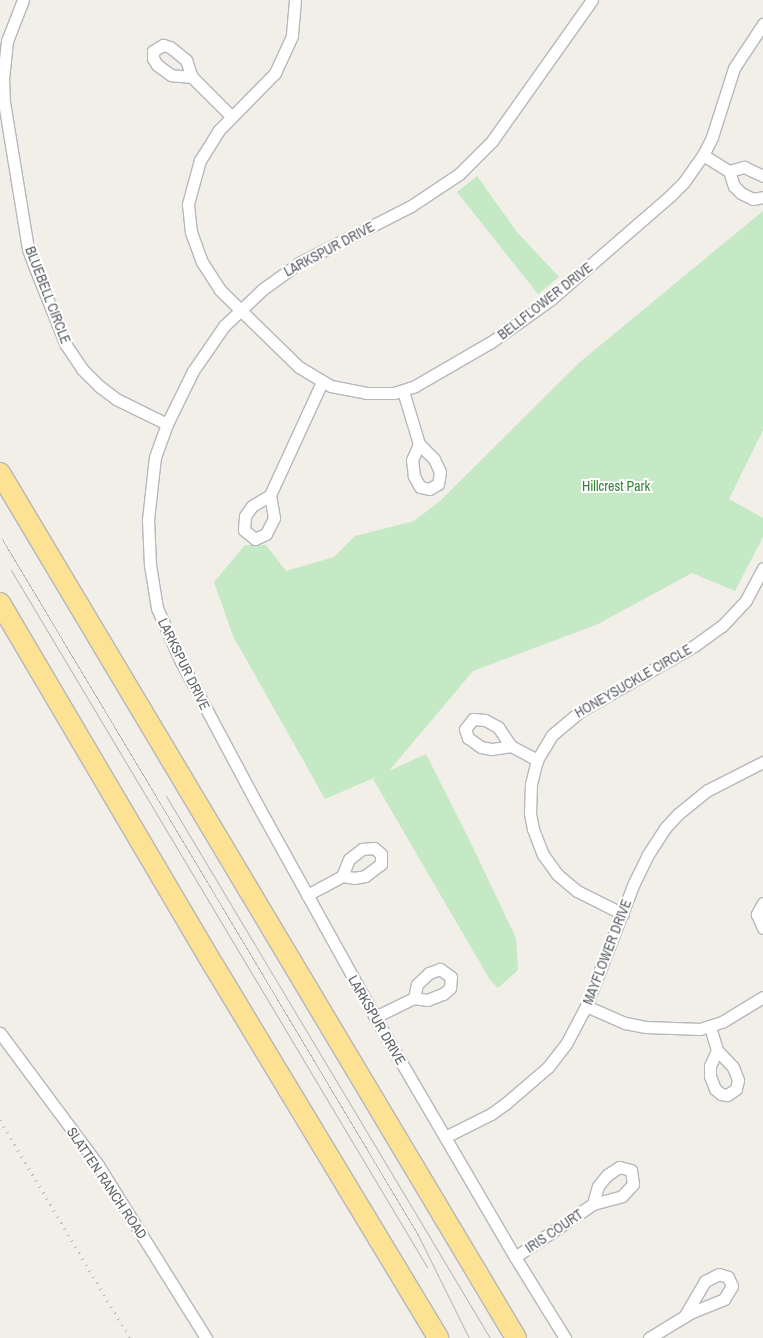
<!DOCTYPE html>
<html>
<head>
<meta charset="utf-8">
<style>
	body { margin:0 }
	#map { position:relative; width:763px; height:1338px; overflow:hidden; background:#f1efe8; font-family:"Archivo Narrow",sans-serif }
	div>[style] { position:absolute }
	.green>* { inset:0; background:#c5e8c5 }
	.roads { filter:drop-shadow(1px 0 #b5b8bc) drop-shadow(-1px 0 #b5b8bc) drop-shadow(0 1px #b5b8bc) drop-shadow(0 -1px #b5b8bc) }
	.street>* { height:11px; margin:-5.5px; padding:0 5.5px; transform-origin:5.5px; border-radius:5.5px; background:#fff }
	.highway>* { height:20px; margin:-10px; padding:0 10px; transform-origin:10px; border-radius:10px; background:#fde293 }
	.tram>* { height:1px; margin:-0.5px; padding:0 0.5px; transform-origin:0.5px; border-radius:0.5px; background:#b6b7b8 }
	.rail>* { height:3px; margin-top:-1.5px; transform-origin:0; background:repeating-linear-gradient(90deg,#b6b7b8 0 1px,transparent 0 7px) }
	span { translate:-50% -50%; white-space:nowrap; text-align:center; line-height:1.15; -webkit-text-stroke:4px #fff; paint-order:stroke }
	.street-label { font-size:14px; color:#5f6368 }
	.park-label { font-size:14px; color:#348238 }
</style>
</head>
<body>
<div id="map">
	<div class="green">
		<i style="clip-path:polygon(477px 176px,517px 232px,559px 277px,538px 294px,457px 192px)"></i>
		<i style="clip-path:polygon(763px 211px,763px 430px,729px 499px,763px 518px,763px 537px,735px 591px,692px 573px,598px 624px,473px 671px,389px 771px,426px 754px,468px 837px,516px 938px,518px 970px,498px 988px,490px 980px,373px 779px,383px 774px,325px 799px,233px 636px,214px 582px,245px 545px,266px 545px,286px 571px,334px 557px,355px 536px,414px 521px,440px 501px,580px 362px)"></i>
	</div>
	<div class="roads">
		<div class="street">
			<i style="left:23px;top:0;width:44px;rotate:111.3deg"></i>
			<i style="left:7px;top:41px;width:36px;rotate:96deg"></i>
			<i style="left:3px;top:77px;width:25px;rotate:88deg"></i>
			<i style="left:4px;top:102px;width:149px;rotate:80.7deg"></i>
			<i style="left:28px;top:249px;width:15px;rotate:70deg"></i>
			<i style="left:33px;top:263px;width:88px;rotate:68.1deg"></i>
			<i style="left:66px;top:345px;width:29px;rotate:56deg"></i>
			<i style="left:82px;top:369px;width:24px;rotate:45deg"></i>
			<i style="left:99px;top:386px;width:21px;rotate:37deg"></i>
			<i style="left:116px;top:399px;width:57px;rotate:26.1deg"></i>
			<i style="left:295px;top:0;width:36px;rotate:95deg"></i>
			<i style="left:292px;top:36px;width:41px;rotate:114.7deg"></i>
			<i style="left:275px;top:73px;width:80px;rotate:134.5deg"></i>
			<i style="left:219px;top:130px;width:36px;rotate:122deg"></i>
			<i style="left:200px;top:160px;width:46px;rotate:105.3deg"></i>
			<i style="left:188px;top:204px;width:28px;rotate:84deg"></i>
			<i style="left:191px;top:232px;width:32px;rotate:70deg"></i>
			<i style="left:202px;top:262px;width:33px;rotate:57deg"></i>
			<i style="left:220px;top:290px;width:110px;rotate:44.3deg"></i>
			<i style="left:299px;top:367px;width:37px;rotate:31deg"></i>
			<i style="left:331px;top:386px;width:36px;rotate:11deg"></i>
			<i style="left:366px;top:393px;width:28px"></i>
			<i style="left:394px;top:393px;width:22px;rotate:-18deg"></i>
			<i style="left:415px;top:386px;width:88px;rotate:-30.1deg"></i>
			<i style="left:491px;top:342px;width:72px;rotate:-35.4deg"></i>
			<i style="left:550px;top:300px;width:157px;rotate:-40.9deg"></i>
			<i style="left:669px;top:197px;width:21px;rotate:-45deg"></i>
			<i style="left:684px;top:182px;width:33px;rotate:-55deg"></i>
			<i style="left:703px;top:155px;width:20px;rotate:-63deg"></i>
			<i style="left:712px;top:137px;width:72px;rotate:-72.3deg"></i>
			<i style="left:734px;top:68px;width:53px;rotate:-56.6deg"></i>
			<i style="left:163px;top:45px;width:7px;rotate:16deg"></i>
			<i style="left:170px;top:47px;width:21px;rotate:39deg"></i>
			<i style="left:186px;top:60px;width:18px;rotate:71deg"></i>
			<i style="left:192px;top:77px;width:21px;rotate:-175deg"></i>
			<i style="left:171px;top:75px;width:17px;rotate:-144deg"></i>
			<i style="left:157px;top:65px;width:8px;rotate:-120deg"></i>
			<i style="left:153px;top:58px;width:7px;rotate:-90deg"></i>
			<i style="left:153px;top:51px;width:12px;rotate:-31deg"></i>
			<i style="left:192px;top:77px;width:55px;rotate:45deg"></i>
			<i style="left:703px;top:155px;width:31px;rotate:32deg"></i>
			<i style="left:729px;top:171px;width:16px;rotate:-15deg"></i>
			<i style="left:744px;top:167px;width:21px;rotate:25deg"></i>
			<i style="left:729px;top:171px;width:16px;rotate:72deg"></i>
			<i style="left:734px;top:186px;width:10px;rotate:45deg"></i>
			<i style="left:741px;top:193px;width:13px;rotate:27deg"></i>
			<i style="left:753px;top:199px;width:10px;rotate:-11deg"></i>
			<i style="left:403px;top:391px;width:55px;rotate:73.2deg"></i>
			<i style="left:419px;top:444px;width:21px;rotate:45deg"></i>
			<i style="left:434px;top:459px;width:14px;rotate:65deg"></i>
			<i style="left:440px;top:472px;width:12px;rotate:99deg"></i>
			<i style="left:438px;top:484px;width:10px;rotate:151deg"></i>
			<i style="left:429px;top:489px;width:9px;rotate:-167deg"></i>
			<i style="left:420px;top:487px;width:13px;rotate:-119deg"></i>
			<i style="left:414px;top:476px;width:16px;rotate:-97deg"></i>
			<i style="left:412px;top:460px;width:17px;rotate:-66deg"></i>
			<i style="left:270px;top:495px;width:23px;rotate:80deg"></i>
			<i style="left:274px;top:518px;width:18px;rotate:117deg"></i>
			<i style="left:266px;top:534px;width:12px;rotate:156deg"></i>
			<i style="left:255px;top:539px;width:14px;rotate:-141deg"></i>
			<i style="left:244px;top:530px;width:14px;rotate:-86deg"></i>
			<i style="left:245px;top:516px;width:12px;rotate:-55deg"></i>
			<i style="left:252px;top:506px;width:21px;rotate:-31deg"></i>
			<i style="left:270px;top:495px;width:124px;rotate:-65.3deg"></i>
			<i style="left:511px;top:746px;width:20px;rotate:171deg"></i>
			<i style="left:491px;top:749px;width:10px;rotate:-169deg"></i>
			<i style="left:481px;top:747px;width:16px;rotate:-145deg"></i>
			<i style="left:468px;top:738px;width:9px;rotate:-108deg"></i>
			<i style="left:465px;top:729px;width:13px;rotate:-51deg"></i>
			<i style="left:473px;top:719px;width:12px;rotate:5deg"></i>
			<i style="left:485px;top:720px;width:15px;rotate:28deg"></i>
			<i style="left:498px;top:727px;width:23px;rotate:56deg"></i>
			<i style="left:511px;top:746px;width:30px;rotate:28deg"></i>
			<i style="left:307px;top:895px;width:40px;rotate:-28deg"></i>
			<i style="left:342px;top:876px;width:12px;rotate:9deg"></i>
			<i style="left:354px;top:878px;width:11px;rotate:-10deg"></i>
			<i style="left:365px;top:876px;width:20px;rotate:-37deg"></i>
			<i style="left:381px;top:864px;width:10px;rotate:-90deg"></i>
			<i style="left:381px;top:854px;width:9px;rotate:-139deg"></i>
			<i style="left:374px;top:848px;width:12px;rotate:175deg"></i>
			<i style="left:362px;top:849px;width:16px;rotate:142deg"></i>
			<i style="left:349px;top:859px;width:18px;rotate:112deg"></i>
			<i style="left:763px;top:903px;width:13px;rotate:119deg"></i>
			<i style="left:757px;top:914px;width:15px;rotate:67deg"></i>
			<i style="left:623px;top:914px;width:51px;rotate:-153.4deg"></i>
			<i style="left:577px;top:891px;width:26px;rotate:-140deg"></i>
			<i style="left:557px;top:874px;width:24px;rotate:-126deg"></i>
			<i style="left:543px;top:855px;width:28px;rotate:-111deg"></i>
			<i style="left:533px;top:829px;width:16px;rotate:-101deg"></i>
			<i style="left:530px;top:813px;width:29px;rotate:-88deg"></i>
			<i style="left:531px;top:784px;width:25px;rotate:-76deg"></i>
			<i style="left:537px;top:760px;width:29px;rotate:-59deg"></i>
			<i style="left:552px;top:735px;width:35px;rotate:-40deg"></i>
			<i style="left:579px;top:712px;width:133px;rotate:-29.9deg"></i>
			<i style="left:694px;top:646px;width:34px;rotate:-36deg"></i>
			<i style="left:722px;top:626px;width:35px;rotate:-47deg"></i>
			<i style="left:746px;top:600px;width:36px;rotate:-62deg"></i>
			<i style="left:586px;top:1006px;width:43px;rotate:23.6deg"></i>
			<i style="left:625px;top:1023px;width:21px;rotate:11deg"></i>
			<i style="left:646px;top:1027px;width:54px;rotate:2.1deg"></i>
			<i style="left:700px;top:1029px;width:23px;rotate:-18deg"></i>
			<i style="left:722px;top:1022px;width:48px;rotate:-31.4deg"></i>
			<i style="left:375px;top:1017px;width:43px;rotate:-26deg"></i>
			<i style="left:414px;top:998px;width:13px;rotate:9deg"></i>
			<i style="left:427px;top:1000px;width:17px;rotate:-21deg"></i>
			<i style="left:443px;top:994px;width:9px;rotate:-41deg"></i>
			<i style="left:450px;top:988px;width:11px;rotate:-85deg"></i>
			<i style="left:451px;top:977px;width:14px;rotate:-144deg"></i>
			<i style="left:440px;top:969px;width:12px;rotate:160deg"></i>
			<i style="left:429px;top:973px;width:16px;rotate:137deg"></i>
			<i style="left:417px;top:984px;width:14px;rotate:102deg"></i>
			<i style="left:710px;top:1027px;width:24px;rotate:73deg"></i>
			<i style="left:717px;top:1050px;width:23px;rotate:47deg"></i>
			<i style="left:733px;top:1067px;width:14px;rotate:69deg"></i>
			<i style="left:738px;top:1080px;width:9px;rotate:103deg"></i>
			<i style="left:736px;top:1089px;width:11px;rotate:146deg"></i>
			<i style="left:727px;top:1095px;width:6px;rotate:-171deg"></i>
			<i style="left:721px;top:1094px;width:8px;rotate:-140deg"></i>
			<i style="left:715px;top:1089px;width:14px;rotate:-111deg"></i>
			<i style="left:710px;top:1076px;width:10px;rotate:-90deg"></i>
			<i style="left:710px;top:1066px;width:17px;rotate:-66deg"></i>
			<i style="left:0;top:1033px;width:164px;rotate:53.4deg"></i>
			<i style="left:98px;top:1165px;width:204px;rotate:58deg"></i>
			<i style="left:445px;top:1137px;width:51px;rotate:-26.6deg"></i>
			<i style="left:491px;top:1114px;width:17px;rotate:-36deg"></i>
			<i style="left:505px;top:1104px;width:57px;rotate:-40.7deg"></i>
			<i style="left:548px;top:1067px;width:29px;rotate:-52deg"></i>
			<i style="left:566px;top:1044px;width:43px;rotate:-62.2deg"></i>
			<i style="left:586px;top:1006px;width:132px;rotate:-68.7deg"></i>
			<i style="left:634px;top:883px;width:30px;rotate:-64deg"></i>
			<i style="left:647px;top:856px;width:33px;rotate:-57deg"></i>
			<i style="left:665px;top:828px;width:19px;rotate:-47deg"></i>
			<i style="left:678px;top:814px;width:38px;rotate:-39deg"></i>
			<i style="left:708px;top:790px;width:62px;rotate:-27deg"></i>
			<i style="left:515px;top:1257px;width:94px;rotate:-34.2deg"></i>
			<i style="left:593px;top:1204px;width:30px;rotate:-15deg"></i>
			<i style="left:622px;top:1196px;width:16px;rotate:-47deg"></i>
			<i style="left:633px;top:1184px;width:14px;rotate:-98deg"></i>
			<i style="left:631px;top:1170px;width:12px;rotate:-166deg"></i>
			<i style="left:619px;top:1167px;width:14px;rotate:146deg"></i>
			<i style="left:607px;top:1175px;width:14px;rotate:129deg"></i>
			<i style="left:598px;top:1186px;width:19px;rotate:106deg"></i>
			<i style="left:565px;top:1338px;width:95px;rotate:-121.7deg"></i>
			<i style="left:515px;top:1257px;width:278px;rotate:-120.3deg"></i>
			<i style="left:375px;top:1017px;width:241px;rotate:-119deg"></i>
			<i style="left:258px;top:806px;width:163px;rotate:-118.1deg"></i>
			<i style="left:181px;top:662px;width:59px;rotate:-114deg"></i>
			<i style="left:157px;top:608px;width:44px;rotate:-99.2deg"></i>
			<i style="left:150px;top:565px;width:45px;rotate:-92.5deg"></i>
			<i style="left:148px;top:520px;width:63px;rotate:-83.7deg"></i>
			<i style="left:155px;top:457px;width:35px;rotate:-70deg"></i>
			<i style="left:167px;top:424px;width:59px;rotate:-63.9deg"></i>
			<i style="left:193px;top:371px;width:55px;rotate:-55.4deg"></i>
			<i style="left:224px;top:326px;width:54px;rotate:-43.5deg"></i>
			<i style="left:263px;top:289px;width:44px;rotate:-35.8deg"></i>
			<i style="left:299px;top:263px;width:126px;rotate:-27deg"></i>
			<i style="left:411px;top:206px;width:58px;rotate:-33.7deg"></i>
			<i style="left:459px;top:174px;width:47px;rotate:-45deg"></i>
			<i style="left:492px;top:141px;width:173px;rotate:-54.7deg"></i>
			<i style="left:649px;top:1338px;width:48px;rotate:-31.4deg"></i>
			<i style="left:690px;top:1313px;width:37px;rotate:-22deg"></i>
			<i style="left:724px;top:1299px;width:15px;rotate:-58deg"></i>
			<i style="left:732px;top:1286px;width:10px;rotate:-114deg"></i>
			<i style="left:728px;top:1277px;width:9px;rotate:-162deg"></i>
			<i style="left:719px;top:1274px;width:16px;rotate:153deg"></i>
			<i style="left:705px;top:1281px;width:42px;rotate:120.3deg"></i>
		</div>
		<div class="highway">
			<i style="left:0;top:473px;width:1007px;rotate:59.18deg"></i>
			<i style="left:0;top:603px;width:421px;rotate:59.5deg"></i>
			<i style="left:214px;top:966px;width:434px;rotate:58.9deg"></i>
		</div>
	</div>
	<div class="tram">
		<i style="left:2px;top:539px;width:811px;rotate:59.13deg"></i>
		<i style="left:418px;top:1235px;width:115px;rotate:63.7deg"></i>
		<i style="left:11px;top:570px;width:812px;rotate:59.17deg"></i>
		<i style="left:166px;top:796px;width:631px;rotate:59.13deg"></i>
	</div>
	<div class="rail">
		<i style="left:0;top:1120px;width:254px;rotate:59.2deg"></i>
	</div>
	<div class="street-label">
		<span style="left:329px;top:249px;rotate:-28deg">LARKSPUR DRIVE</span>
		<span style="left:48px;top:295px;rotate:69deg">BLUEBELL CIRCLE</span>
		<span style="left:545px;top:301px;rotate:-38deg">BELLFLOWER DRIVE</span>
		<span style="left:184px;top:664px;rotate:64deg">LARKSPUR DRIVE</span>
		<span style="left:633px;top:681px;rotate:-30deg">HONEYSUCKLE CIRCLE</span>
		<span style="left:607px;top:952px;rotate:-69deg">MAYFLOWER DRIVE</span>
		<span style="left:377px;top:1020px;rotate:60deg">LARKSPUR DRIVE</span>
		<span style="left:107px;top:1183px;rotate:56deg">SLATTEN RANCH ROAD</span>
		<span style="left:554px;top:1231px;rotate:-34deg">IRIS COURT</span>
	</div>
	<div class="park-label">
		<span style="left:616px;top:486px">Hillcrest Park</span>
	</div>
</div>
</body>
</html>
